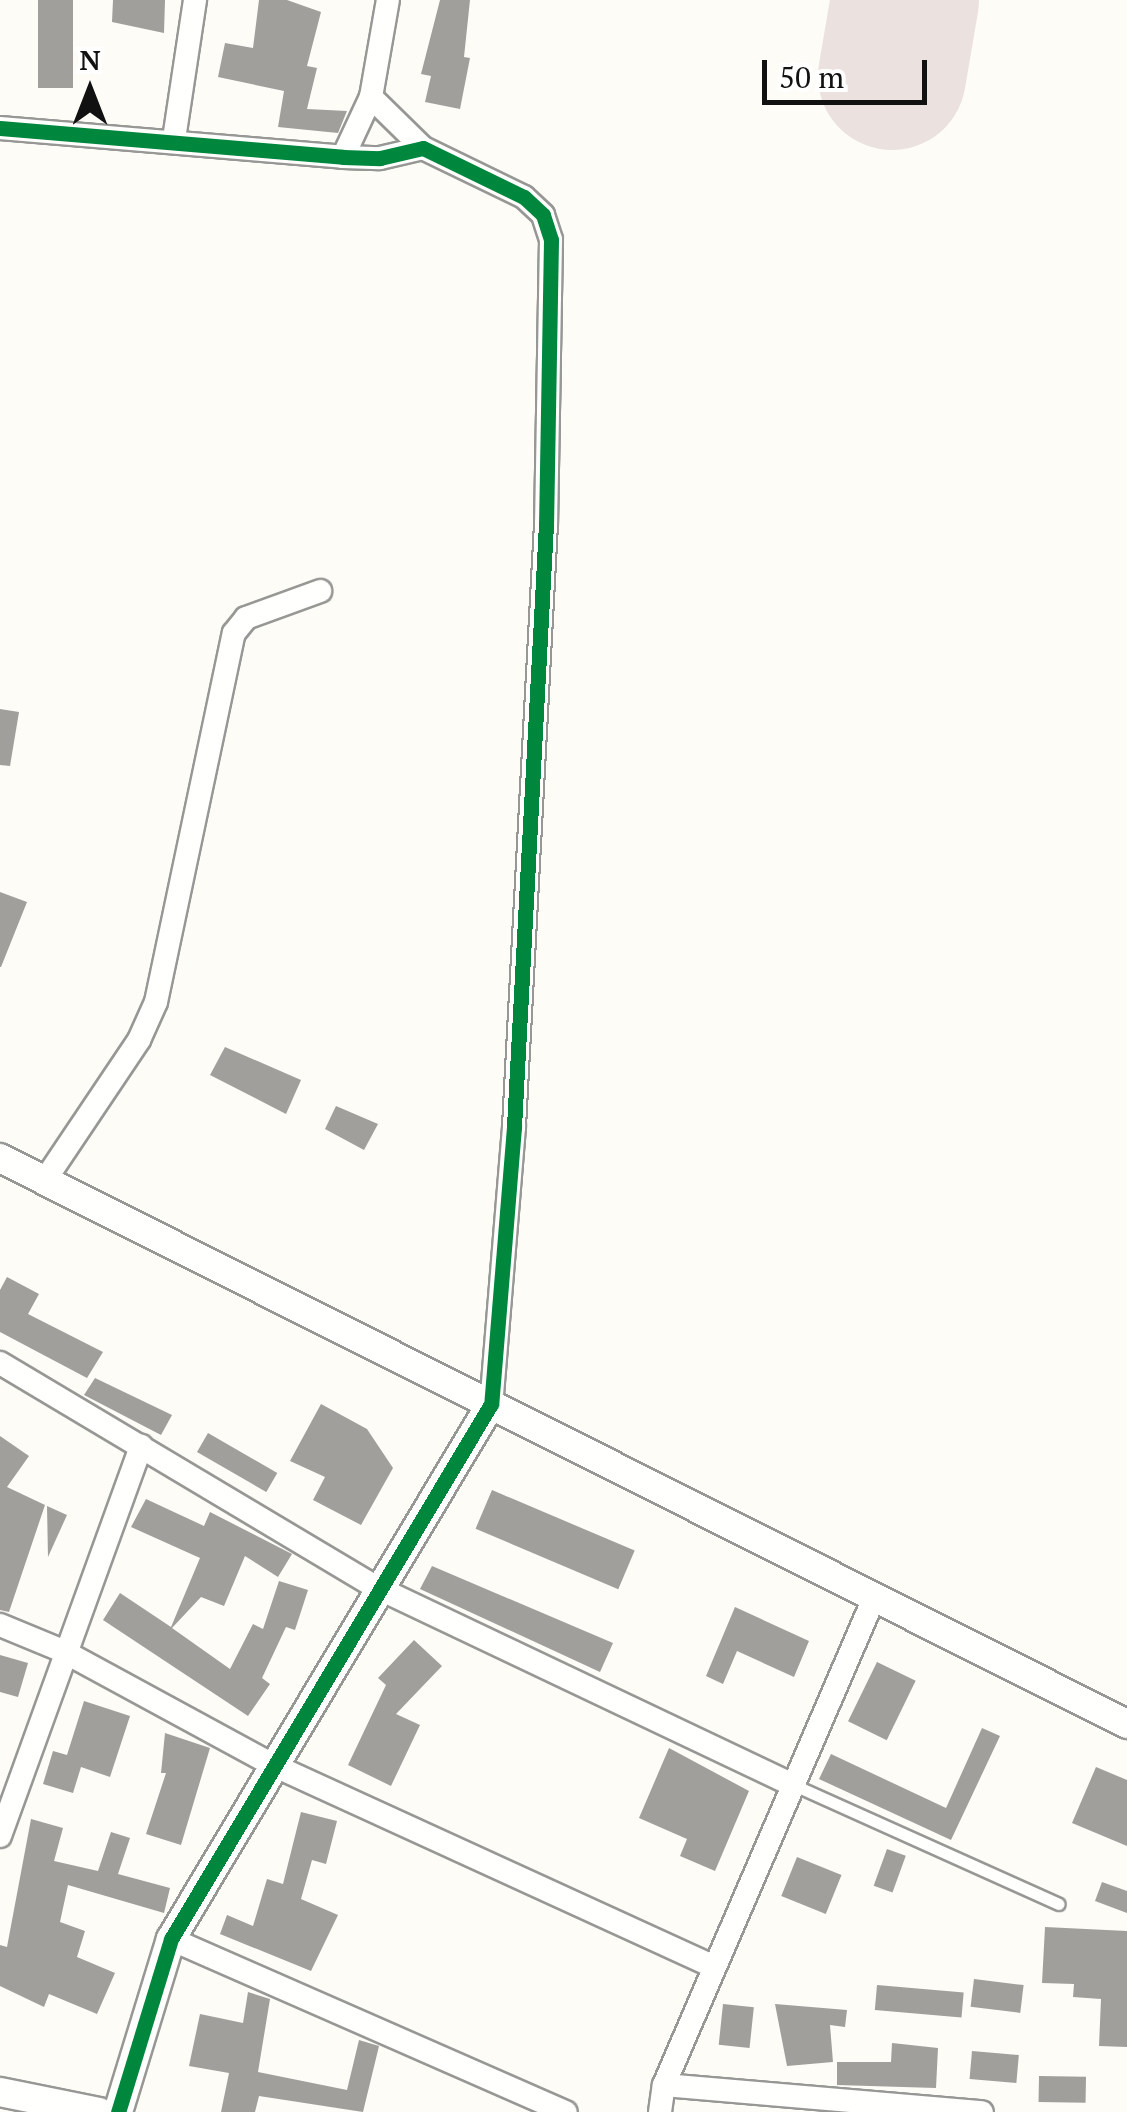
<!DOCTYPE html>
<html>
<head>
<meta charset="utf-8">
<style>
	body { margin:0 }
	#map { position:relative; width:1127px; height:2112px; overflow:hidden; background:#fdfcf7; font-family:"PT Serif",serif }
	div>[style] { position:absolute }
	.runway>* { height:148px; margin:-74px; padding:0 74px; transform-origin:74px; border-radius:74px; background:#ebe1df }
	.building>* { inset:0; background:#a19f9c; transform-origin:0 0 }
	.roads { filter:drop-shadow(2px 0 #979795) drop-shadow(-2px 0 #979795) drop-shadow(0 2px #979795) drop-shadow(0 -2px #979795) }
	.service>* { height:11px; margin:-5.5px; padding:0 5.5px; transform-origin:5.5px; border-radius:5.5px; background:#fffffe }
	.minor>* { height:22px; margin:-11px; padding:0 11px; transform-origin:11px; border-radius:11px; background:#fffffe }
	.tertiary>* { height:28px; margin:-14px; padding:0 14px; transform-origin:14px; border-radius:14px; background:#fffffe }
	.cycleway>* { height:15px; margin:-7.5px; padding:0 7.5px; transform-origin:7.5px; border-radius:7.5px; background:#00873e }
	span { translate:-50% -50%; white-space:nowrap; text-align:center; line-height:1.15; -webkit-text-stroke:10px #fff; paint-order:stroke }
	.north { position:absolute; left:40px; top:40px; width:100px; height:100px; -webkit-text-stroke:8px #fff; paint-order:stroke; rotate:0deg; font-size:28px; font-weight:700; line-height:40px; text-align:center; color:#111 }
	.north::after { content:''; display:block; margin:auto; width:35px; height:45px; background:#111; clip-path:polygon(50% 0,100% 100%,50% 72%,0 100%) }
	.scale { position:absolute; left:762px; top:60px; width:165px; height:45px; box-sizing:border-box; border:5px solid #111; border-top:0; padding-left:12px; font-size:30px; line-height:35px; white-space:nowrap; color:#111; -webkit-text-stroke:8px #fff; paint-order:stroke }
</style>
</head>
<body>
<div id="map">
	<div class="runway">
		<i style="left:892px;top:76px;width:77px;rotate:-80.3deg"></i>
	</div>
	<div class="building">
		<i style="left:38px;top:0;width:35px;height:88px"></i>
		<i style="clip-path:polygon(113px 0,165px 0,164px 33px,112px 22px)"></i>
		<i style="clip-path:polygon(259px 0,287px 0,321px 12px,307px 66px,317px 68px,307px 109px,347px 111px,338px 133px,278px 127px,284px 91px,218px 77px,225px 43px,253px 48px)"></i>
		<i style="clip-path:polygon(440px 0,470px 0,464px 57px,470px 58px,460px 109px,425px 102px,431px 76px,421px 74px)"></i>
		<i style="clip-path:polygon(0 709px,19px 712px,10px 766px,0 765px)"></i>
		<i style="clip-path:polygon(0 892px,27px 902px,1px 967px,0 967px)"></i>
		<i style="clip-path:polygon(225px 1047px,301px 1080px,286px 1114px,210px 1075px)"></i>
		<i style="clip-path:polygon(336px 1106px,378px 1124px,364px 1150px,325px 1129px)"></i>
		<i style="clip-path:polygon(7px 1277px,39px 1294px,28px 1314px,103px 1352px,87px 1378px,0 1332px,0 1290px)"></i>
		<i style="clip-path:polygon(95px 1378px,172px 1415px,161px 1435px,84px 1395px)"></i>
		<i style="clip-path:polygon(321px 1404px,367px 1429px,393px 1468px,361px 1525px,313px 1500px,325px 1477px,290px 1461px)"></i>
		<i style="left:208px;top:1433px;width:80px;height:22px;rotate:30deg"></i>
		<i style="clip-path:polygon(0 1436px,29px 1456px,7px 1487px,45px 1505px,9px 1612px,0 1610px)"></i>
		<i style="left:492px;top:1490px;width:155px;height:42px;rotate:23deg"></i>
		<i style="clip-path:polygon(146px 1499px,204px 1526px,210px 1512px,292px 1554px,278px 1577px,245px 1556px,224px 1606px,201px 1597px,172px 1628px,230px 1669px,253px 1624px,263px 1629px,279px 1581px,308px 1590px,295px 1630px,286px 1627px,262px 1678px,270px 1684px,248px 1716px,103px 1620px,120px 1593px,171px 1627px,200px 1558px,131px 1527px)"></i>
		<i style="clip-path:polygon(47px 1506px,67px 1515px,48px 1557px)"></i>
		<i style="clip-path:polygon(432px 1566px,613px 1643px,600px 1672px,420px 1589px)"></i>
		<i style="clip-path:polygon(735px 1607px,809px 1641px,794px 1677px,737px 1651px,723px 1684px,706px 1676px)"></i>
		<i style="clip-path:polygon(414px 1640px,442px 1666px,396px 1714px,420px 1725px,391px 1786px,348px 1765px,386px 1685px,378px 1678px)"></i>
		<i style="clip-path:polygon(0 1655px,28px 1663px,18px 1697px,0 1692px)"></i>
		<i style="left:877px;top:1662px;width:43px;height:66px;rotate:26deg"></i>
		<i style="clip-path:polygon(84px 1701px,130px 1716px,110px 1777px,81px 1767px,73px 1793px,43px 1784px,53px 1751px,67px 1755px)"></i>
		<i style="clip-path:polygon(982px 1728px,1000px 1736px,951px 1840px,819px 1779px,831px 1754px,946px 1808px)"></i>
		<i style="clip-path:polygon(165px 1733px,210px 1748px,181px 1845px,146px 1834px,166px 1773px,161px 1773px)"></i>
		<i style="clip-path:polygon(669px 1748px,749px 1791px,715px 1871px,680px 1856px,687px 1839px,639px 1818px)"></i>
		<i style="clip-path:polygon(1096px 1767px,1127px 1780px,1127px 1846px,1072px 1823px)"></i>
		<i style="clip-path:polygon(301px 1812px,337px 1821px,326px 1864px,312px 1860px,301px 1899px,338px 1915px,311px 1971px,220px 1934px,227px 1915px,253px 1926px,267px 1879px,283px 1884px)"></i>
		<i style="clip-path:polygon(31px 1819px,63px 1828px,54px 1861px,98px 1871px,111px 1832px,130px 1838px,118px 1874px,170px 1888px,164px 1913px,68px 1885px,60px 1922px,85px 1931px,77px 1957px,115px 1973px,97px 2014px,49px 1994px,44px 2007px,0 1986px,0 1945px,7px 1947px)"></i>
		<i style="left:887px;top:1849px;width:20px;height:39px;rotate:20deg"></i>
		<i style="left:797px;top:1857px;width:48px;height:42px;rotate:22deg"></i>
		<i style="clip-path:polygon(1102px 1882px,1127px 1891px,1127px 1913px,1095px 1901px)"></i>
		<i style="clip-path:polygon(1045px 1927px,1127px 1931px,1127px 2047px,1099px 2046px,1101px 1999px,1073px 1997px,1074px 1984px,1042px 1983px)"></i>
		<i style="left:974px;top:1979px;width:50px;height:28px;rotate:7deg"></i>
		<i style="left:877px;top:1985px;width:87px;height:25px;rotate:5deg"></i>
		<i style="clip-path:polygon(248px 1992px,270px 1999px,258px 2072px,347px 2090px,359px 2040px,379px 2046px,363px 2112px,259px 2096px,255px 2112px,221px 2112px,229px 2073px,189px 2066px,200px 2014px,243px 2023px)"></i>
		<i style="left:723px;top:2004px;width:31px;height:41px;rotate:6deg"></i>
		<i style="clip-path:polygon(775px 2004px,847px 2010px,845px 2027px,830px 2025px,833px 2062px,787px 2066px)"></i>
		<i style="clip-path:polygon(892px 2043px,938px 2048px,936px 2088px,837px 2085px,837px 2062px,891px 2062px)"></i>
		<i style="left:972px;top:2051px;width:47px;height:28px;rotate:5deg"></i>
		<i style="left:1039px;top:2076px;width:47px;height:26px;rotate:1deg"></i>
	</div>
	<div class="roads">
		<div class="service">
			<i style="left:794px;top:1785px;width:290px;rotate:24.2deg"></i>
		</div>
		<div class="minor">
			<i style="left:371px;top:97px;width:73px;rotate:44.4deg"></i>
			<i style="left:0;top:128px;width:344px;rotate:4.8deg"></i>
			<i style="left:343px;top:157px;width:37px;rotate:2deg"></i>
			<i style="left:380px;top:158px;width:44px;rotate:-13.1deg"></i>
			<i style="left:423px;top:148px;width:112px;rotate:25.9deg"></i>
			<i style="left:524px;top:197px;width:26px;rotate:43deg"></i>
			<i style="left:543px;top:215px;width:26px;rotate:72deg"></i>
			<i style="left:551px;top:240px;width:284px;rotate:91deg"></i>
			<i style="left:546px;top:524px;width:604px;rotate:93.04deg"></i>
			<i style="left:514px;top:1127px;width:278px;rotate:94.7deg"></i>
			<i style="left:174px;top:139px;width:141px;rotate:-81.4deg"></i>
			<i style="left:343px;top:157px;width:66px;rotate:-65deg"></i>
			<i style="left:371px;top:97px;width:98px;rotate:-80.1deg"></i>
			<i style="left:45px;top:1180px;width:169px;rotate:-56.1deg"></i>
			<i style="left:139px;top:1040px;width:42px;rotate:-65.9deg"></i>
			<i style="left:156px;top:1002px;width:377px;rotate:-78.1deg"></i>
			<i style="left:234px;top:633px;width:19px;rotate:-51deg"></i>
			<i style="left:246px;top:618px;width:79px;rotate:-20deg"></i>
			<i style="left:0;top:1363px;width:440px;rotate:30.8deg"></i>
			<i style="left:378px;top:1588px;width:457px;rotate:25.4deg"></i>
			<i style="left:0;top:1625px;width:68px;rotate:22.4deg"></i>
			<i style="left:63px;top:1651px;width:237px;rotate:28.5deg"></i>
			<i style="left:271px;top:1764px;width:487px;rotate:24.6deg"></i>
			<i style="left:0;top:1836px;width:415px;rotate:-70.1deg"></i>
			<i style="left:171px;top:1939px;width:431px;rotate:23.7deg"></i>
			<i style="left:664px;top:2085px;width:319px;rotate:4.9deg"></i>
			<i style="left:660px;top:2112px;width:27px;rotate:-82deg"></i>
			<i style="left:664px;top:2085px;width:530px;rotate:-66.67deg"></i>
		</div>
		<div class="tertiary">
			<i style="left:0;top:1158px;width:1261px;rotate:26.67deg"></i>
			<i style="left:0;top:2092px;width:101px;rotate:11.4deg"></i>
			<i style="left:118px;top:2112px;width:181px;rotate:-73deg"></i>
			<i style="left:171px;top:1939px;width:623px;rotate:-59.12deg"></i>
		</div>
	</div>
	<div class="cycleway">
		<i style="left:0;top:128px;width:344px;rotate:4.8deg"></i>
		<i style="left:343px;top:157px;width:37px;rotate:2deg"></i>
		<i style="left:380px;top:158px;width:44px;rotate:-13.1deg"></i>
		<i style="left:423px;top:148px;width:112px;rotate:25.9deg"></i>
		<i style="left:524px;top:197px;width:26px;rotate:43deg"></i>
		<i style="left:543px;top:215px;width:26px;rotate:72deg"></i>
		<i style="left:551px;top:240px;width:284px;rotate:91deg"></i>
		<i style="left:546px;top:524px;width:604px;rotate:93.04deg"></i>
		<i style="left:514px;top:1127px;width:278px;rotate:94.7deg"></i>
		<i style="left:491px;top:1404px;width:623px;rotate:120.88deg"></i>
		<i style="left:171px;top:1939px;width:181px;rotate:107deg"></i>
	</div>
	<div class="north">N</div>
	<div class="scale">50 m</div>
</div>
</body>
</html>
